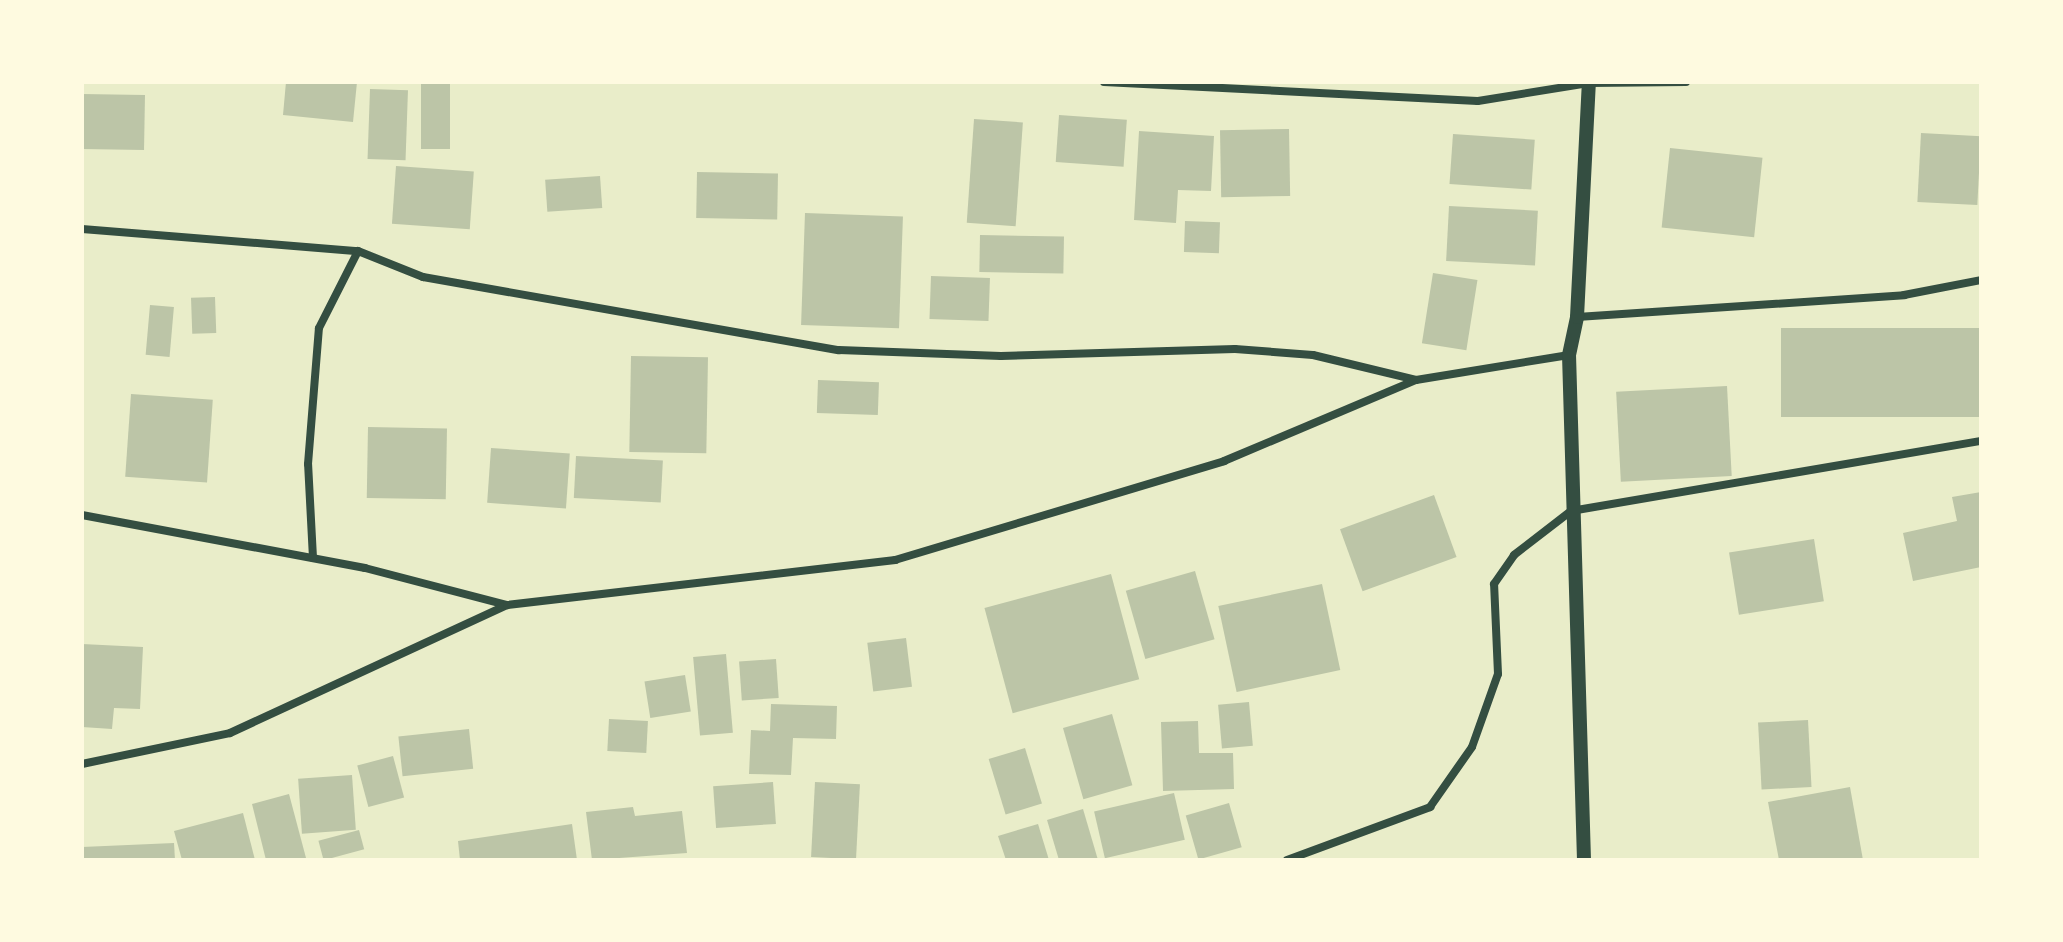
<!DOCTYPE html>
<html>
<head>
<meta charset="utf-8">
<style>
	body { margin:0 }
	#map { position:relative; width:2063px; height:942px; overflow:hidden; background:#e9edc9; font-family:Manrope,sans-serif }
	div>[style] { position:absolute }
	.building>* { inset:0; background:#bcc5a7; transform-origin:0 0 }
	.minor>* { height:8px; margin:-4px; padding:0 4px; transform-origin:4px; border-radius:4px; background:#344e41 }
	.tertiary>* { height:14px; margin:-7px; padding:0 7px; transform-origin:7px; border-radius:7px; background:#344e41 }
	span { translate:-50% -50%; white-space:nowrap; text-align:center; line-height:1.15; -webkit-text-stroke:6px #fefae0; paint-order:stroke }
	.frame { position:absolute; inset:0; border:84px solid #fefae0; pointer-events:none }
</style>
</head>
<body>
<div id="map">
	<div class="building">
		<i style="clip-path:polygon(286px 82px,357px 82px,353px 122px,283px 115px)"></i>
		<i style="left:421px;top:82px;width:29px;height:67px"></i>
		<i style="left:370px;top:89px;width:38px;height:70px;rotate:2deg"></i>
		<i style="left:82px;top:94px;width:63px;height:55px;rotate:1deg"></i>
		<i style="left:1059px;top:115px;width:68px;height:47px;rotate:4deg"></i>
		<i style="left:974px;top:119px;width:49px;height:104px;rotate:4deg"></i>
		<i style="left:1289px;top:129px;width:67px;height:69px;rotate:89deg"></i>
		<i style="clip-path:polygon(1139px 131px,1214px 136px,1211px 191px,1178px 190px,1176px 223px,1134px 220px)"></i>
		<i style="left:1921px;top:133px;width:60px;height:69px;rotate:3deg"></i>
		<i style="left:1453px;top:134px;width:82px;height:50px;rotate:4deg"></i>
		<i style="left:1670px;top:148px;width:93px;height:80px;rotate:6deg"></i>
		<i style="left:396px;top:166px;width:78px;height:58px;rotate:4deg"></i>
		<i style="left:697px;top:172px;width:81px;height:46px;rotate:1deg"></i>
		<i style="left:600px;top:176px;width:32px;height:55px;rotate:86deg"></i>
		<i style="left:1449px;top:206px;width:89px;height:55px;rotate:3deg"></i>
		<i style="left:805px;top:213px;width:98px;height:112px;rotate:2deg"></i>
		<i style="left:1185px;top:221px;width:35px;height:31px;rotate:2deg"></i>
		<i style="left:980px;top:235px;width:84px;height:37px;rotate:1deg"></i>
		<i style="left:1433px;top:273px;width:45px;height:71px;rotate:9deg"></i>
		<i style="left:931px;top:276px;width:59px;height:43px;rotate:2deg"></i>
		<i style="left:215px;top:297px;width:36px;height:24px;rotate:88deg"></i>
		<i style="left:150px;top:305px;width:24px;height:50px;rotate:5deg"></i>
		<i style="left:1981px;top:328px;width:89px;height:200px;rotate:90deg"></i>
		<i style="left:631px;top:356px;width:77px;height:96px;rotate:1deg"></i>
		<i style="left:818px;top:380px;width:61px;height:33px;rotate:2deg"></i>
		<i style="left:1727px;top:386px;width:90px;height:111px;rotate:87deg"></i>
		<i style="left:131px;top:394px;width:82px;height:83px;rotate:4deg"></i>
		<i style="left:368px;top:427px;width:79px;height:71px;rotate:1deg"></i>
		<i style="left:491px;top:448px;width:79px;height:55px;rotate:4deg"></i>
		<i style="left:576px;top:456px;width:87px;height:42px;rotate:3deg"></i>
		<i style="clip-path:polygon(1981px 492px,1981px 567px,1913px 581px,1903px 533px,1957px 521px,1952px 497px)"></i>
		<i style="left:1434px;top:495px;width:66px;height:100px;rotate:70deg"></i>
		<i style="left:1814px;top:539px;width:63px;height:86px;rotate:81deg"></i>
		<i style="left:1195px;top:571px;width:71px;height:72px;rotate:74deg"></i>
		<i style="left:1111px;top:574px;width:109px;height:131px;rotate:75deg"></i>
		<i style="left:1322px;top:584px;width:88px;height:106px;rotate:78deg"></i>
		<i style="left:906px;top:638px;width:49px;height:39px;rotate:83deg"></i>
		<i style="clip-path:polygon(82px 644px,143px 647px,140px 709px,114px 708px,112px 729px,82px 727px)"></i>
		<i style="left:726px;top:654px;width:79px;height:33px;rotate:85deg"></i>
		<i style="left:776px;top:659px;width:39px;height:37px;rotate:86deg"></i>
		<i style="left:685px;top:675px;width:37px;height:41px;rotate:81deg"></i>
		<i style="left:1249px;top:702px;width:44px;height:31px;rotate:85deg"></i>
		<i style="clip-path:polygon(771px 704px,837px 706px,836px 739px,793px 738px,791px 775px,749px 774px,751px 730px,770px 731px)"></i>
		<i style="left:1112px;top:714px;width:74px;height:51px;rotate:74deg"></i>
		<i style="left:609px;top:719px;width:39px;height:32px;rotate:3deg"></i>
		<i style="left:1808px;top:720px;width:67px;height:50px;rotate:87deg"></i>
		<i style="clip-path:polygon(1198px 721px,1199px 753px,1233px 753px,1234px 789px,1163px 791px,1161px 722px)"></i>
		<i style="left:469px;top:729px;width:40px;height:71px;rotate:84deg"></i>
		<i style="left:1025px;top:748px;width:58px;height:38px;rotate:73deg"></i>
		<i style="left:393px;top:756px;width:43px;height:37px;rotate:75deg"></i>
		<i style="left:352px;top:775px;width:55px;height:54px;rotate:86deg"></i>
		<i style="left:773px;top:782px;width:42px;height:60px;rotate:86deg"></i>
		<i style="left:815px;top:782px;width:45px;height:75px;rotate:3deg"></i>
		<i style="clip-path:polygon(1850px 787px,1863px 860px,1779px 860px,1768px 802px)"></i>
		<i style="left:1174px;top:793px;width:48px;height:82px;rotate:77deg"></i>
		<i style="clip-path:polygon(289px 794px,306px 858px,266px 860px,252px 804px)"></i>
		<i style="left:1229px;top:803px;width:46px;height:45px;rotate:74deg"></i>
		<i style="clip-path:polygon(633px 807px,635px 816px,682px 811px,687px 853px,592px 860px,586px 812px)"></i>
		<i style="clip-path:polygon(1083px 809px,1098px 860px,1059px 860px,1047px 820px)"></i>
		<i style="clip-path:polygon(243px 813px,255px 860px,182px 860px,174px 831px)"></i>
		<i style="clip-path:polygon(572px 824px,577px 860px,460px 860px,458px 841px)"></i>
		<i style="clip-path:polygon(1038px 824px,1049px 860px,1006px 860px,998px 836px)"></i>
		<i style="left:359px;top:830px;width:20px;height:42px;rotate:75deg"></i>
		<i style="clip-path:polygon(174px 843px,175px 860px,82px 860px,82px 847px)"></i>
	</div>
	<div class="minor">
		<i style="left:1104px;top:82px;width:374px;rotate:2.9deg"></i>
		<i style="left:1478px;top:101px;width:112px;rotate:-9.2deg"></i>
		<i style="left:1589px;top:83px;width:97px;rotate:-0.6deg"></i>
		<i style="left:82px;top:229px;width:277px;rotate:4.6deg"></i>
		<i style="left:1577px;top:317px;width:328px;rotate:-3.8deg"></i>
		<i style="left:1904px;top:295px;width:78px;rotate:-11deg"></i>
		<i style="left:82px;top:515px;width:288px;rotate:10.6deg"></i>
		<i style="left:365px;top:568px;width:147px;rotate:14.6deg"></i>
		<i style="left:313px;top:558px;width:94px;rotate:-93deg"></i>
		<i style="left:308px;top:464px;width:136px;rotate:-85.4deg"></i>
		<i style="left:319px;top:328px;width:86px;rotate:-63.1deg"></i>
		<i style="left:358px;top:251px;width:70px;rotate:21.8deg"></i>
		<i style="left:423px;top:277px;width:422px;rotate:10deg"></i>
		<i style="left:839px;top:350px;width:162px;rotate:2.1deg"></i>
		<i style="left:1001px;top:356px;width:234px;rotate:-1.7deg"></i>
		<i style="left:1235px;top:349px;width:78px;rotate:4.4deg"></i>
		<i style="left:1313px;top:355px;width:106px;rotate:13.6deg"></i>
		<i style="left:82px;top:764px;width:151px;rotate:-11.8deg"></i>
		<i style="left:230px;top:733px;width:305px;rotate:-24.8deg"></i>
		<i style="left:507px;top:605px;width:391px;rotate:-6.6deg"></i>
		<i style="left:895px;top:560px;width:344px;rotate:-16.7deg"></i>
		<i style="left:1224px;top:461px;width:208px;rotate:-22.9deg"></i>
		<i style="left:1416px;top:380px;width:155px;rotate:-9.3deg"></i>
		<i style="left:1287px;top:860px;width:153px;rotate:-20.3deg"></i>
		<i style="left:1430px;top:807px;width:73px;rotate:-55deg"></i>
		<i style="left:1472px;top:747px;width:77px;rotate:-70.4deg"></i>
		<i style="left:1498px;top:674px;width:90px;rotate:-92.5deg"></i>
		<i style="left:1494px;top:584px;width:35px;rotate:-55deg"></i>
		<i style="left:1514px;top:555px;width:72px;rotate:-37.7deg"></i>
		<i style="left:1571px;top:511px;width:416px;rotate:-9.7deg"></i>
	</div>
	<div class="tertiary">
		<i style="left:1584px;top:860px;width:505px;rotate:-91.7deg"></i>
		<i style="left:1569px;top:355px;width:39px;rotate:-78deg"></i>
		<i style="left:1577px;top:317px;width:235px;rotate:-87.1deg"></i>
	</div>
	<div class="frame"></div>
</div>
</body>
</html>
